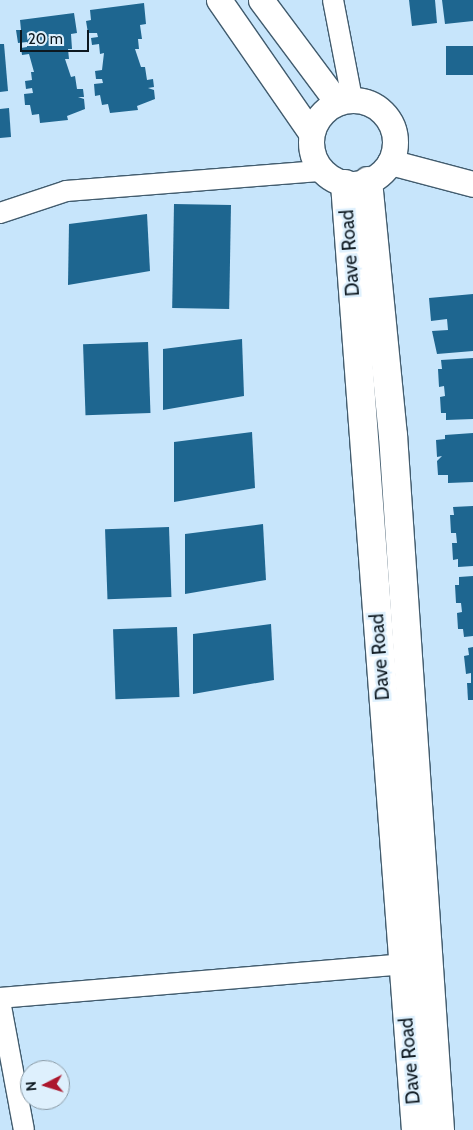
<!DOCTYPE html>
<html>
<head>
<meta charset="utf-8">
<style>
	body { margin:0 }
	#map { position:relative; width:473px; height:1130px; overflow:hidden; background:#c7e5fb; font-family:Cabin,sans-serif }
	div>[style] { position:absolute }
	.building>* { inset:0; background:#1e6690; transform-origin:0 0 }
	.roads { filter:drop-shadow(1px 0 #425c6e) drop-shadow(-1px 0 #425c6e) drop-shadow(0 1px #425c6e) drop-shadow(0 -1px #425c6e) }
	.minor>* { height:20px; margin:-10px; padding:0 10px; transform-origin:10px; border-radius:10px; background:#fff }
	.tertiary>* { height:25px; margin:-12.5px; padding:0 12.5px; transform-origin:12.5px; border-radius:12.5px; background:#fff }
	.tertiary>.ring { margin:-12.5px; padding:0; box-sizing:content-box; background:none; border:25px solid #fff; border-radius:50% }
	.secondary>* { height:28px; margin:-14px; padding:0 14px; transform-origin:14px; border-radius:14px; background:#fff }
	span { translate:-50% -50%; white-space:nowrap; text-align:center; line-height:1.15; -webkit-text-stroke:5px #def0fd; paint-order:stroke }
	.street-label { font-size:19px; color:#0d1820 }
	.north { position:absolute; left:20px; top:1060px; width:50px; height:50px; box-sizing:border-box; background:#def0fd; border:1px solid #8a9aa5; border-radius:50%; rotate:265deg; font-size:14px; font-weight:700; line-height:20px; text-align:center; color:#0d1820 }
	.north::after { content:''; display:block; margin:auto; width:18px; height:22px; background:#ac172d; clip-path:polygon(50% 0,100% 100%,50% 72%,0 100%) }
	.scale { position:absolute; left:20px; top:30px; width:69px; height:22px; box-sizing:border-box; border:2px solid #0d1820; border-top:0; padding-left:6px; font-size:15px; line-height:18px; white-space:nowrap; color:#0d1820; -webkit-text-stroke:4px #def0fd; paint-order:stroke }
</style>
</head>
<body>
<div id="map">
	<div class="building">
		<i style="clip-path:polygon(409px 0,435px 0,437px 23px,412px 26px)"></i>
		<i style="clip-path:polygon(442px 0,473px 0,473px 21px,445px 24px)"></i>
		<i style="clip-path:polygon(144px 3px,146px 24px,140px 25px,142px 39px,138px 39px,139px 49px,135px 49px,141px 67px,145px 67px,147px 80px,153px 79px,154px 87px,148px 88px,154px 90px,155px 99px,137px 106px,138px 110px,110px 113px,108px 104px,102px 105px,100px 95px,95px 96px,94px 84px,103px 83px,102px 79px,96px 79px,95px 71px,102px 70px,104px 53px,100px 54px,99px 44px,92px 45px,91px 38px,98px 37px,97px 33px,88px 33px,86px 21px,91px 20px,90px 10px)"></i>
		<i style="clip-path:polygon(74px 13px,77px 33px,71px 34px,72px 49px,68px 49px,69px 59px,65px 59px,71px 77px,75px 76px,77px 89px,83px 89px,84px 97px,78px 97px,84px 99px,85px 109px,67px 116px,68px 120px,40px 123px,39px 114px,32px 115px,30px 105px,25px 105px,24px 94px,33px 93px,32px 88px,26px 89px,25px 81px,32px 80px,31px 72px,34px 72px,29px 54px,22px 55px,21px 48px,27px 47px,27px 42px,18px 43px,16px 30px,21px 30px,20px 20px)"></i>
		<i style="clip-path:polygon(0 44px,4px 44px,8px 91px,0 92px)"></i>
		<i style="left:473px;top:46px;width:29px;height:27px;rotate:90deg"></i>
		<i style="clip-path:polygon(9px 108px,11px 137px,0 138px,0 109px)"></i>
		<i style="left:174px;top:204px;width:57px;height:104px;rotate:1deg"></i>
		<i style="clip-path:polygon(147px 214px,150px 271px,68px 285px,69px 224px)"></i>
		<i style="clip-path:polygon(473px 294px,473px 351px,437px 354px,432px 331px,448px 330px,447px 319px,431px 321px,429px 298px)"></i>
		<i style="clip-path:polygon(242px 339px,244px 396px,163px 410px,163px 349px)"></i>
		<i style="left:148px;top:342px;width:71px;height:65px;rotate:88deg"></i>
		<i style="clip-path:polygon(473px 358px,473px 419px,446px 420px,446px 413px,441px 413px,440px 397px,445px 396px,444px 386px,439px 387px,438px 369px,442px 369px,441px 360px)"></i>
		<i style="clip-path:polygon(252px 432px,255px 488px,174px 502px,174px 442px)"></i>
		<i style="clip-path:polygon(473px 433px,473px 482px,448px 483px,448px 475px,438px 475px,437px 461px,442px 456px,437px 457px,436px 440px,445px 439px,445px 435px)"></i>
		<i style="clip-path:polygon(473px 506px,473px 566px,458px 567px,458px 559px,453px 560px,452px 543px,457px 543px,456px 533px,451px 533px,450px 515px,454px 515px,453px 507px)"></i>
		<i style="clip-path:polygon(263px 524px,266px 580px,185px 594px,185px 534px)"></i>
		<i style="left:169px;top:527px;width:70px;height:64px;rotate:88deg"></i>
		<i style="clip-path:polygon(473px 576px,473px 636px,464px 637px,463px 629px,458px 629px,457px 613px,462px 612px,461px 603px,456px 603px,455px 585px,459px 585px,459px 577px)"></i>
		<i style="clip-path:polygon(271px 624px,274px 680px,193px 694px,193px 634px)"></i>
		<i style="left:177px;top:627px;width:70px;height:64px;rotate:88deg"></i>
		<i style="clip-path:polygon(473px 647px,473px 683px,471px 683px,471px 673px,466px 674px,464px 656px,469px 655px,468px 648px)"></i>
		<i style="clip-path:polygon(467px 683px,473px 683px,473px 700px,468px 700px)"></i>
	</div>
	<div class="roads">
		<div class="minor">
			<i style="left:333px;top:0;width:101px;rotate:79.1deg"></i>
			<i style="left:0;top:213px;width:70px;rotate:-18.4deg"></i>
			<i style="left:66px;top:191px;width:257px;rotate:-4.5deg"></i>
			<i style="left:0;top:998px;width:403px;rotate:-4.8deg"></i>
			<i style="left:0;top:1001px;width:131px;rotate:79.5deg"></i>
		</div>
		<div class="tertiary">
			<i style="left:219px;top:0;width:162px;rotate:55.3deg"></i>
			<i style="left:261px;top:0;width:127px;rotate:53.3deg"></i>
			<i class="ring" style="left:311px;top:100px;width:59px;height:59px"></i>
			<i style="left:390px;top:162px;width:86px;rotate:14.8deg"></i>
		</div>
		<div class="secondary">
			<i style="left:368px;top:181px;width:255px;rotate:84.4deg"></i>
			<i style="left:393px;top:435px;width:697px;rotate:86.13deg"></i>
			<i style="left:345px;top:184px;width:949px;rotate:85.71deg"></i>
		</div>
	</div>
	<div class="street-label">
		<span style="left:350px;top:253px;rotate:-94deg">Dave Road</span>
		<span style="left:380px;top:657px;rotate:-94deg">Dave Road</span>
		<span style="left:410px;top:1061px;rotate:-95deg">Dave Road</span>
	</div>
	<div class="north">N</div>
	<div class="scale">20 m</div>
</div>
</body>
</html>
